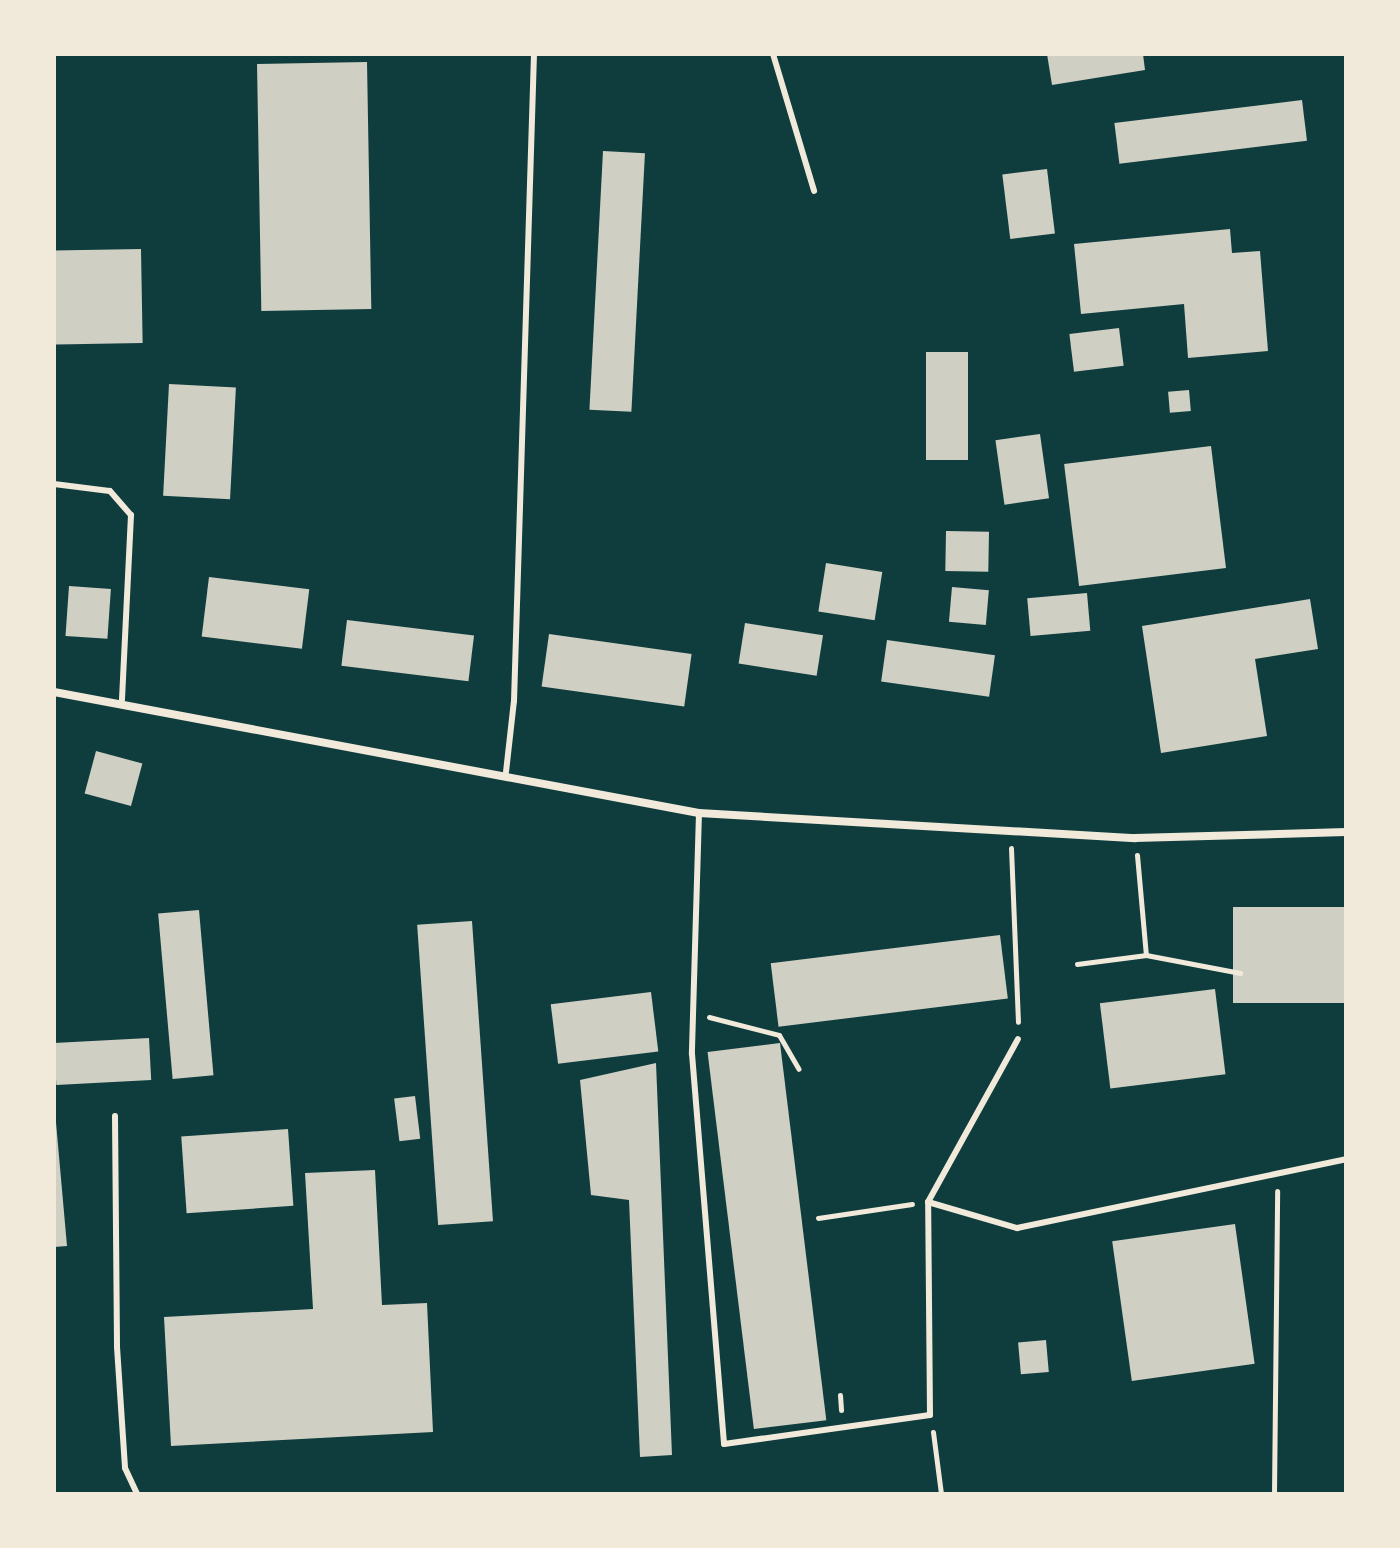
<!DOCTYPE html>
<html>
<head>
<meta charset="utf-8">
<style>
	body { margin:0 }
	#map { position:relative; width:1400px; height:1548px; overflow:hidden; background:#0f3d3e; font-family:"PT Sans Narrow",sans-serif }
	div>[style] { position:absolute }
	.building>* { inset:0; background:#cfcfc3; transform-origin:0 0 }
	.path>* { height:5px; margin:-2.5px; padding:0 2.5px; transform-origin:2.5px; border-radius:2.5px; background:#f1e9da }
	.service>* { height:6px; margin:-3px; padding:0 3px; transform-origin:3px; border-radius:3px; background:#f1e9da }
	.minor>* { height:8px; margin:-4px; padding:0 4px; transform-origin:4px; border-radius:4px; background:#f1e9da }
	span { translate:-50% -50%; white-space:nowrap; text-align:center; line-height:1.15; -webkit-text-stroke:7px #f1e9da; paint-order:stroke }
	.frame { position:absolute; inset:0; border:56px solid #f1e9da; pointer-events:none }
</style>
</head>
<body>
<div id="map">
	<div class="building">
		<i style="clip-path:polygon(1047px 54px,1143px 54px,1145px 70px,1052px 85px)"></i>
		<i style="left:367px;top:62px;width:247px;height:110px;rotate:89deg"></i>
		<i style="left:1302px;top:100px;width:41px;height:189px;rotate:83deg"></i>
		<i style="left:603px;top:151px;width:42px;height:259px;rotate:3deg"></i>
		<i style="left:1047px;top:169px;width:65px;height:45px;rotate:83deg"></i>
		<i style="clip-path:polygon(1230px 229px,1232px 253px,1260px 251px,1268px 351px,1188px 358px,1184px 304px,1081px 314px,1074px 244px)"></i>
		<i style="left:141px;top:249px;width:94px;height:87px;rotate:89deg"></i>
		<i style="left:1119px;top:328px;width:38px;height:50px;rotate:83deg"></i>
		<i style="left:926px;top:352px;width:42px;height:108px"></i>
		<i style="left:169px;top:384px;width:67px;height:112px;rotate:3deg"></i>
		<i style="left:1189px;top:390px;width:21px;height:21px;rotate:85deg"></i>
		<i style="left:1040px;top:434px;width:65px;height:45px;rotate:82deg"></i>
		<i style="left:1211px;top:446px;width:123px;height:148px;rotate:83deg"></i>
		<i style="left:946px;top:531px;width:43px;height:40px;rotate:1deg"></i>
		<i style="left:826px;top:563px;width:57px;height:49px;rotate:9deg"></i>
		<i style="left:209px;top:577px;width:101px;height:60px;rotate:7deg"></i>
		<i style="left:69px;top:586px;width:42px;height:50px;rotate:4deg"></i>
		<i style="left:952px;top:587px;width:37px;height:35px;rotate:5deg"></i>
		<i style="left:1087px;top:593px;width:38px;height:60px;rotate:85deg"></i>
		<i style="clip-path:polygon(1310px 599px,1318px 649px,1255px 659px,1267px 736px,1161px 753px,1142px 626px)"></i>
		<i style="left:347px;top:620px;width:128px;height:46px;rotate:7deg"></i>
		<i style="left:745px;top:623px;width:79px;height:41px;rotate:9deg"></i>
		<i style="left:549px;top:634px;width:144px;height:53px;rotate:8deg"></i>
		<i style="left:887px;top:640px;width:109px;height:42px;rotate:8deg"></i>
		<i style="left:96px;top:751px;width:48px;height:44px;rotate:15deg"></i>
		<i style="left:1346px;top:907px;width:96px;height:113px;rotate:90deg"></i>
		<i style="left:199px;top:910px;width:166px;height:41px;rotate:85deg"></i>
		<i style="left:472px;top:921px;width:301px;height:55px;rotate:86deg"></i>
		<i style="left:1000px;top:935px;width:64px;height:231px;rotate:83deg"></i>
		<i style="left:1215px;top:989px;width:86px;height:116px;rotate:83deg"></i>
		<i style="left:651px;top:992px;width:60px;height:101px;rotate:83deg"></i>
		<i style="left:149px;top:1038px;width:42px;height:95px;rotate:87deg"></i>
		<i style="left:780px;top:1043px;width:380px;height:73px;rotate:83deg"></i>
		<i style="clip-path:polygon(656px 1063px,672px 1455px,640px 1457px,629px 1200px,591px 1195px,580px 1080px)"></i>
		<i style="left:415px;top:1096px;width:43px;height:21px;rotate:83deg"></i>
		<i style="clip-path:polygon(54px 1100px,67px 1246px,54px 1247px)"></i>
		<i style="left:288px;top:1129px;width:77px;height:107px;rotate:86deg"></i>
		<i style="clip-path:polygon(375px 1170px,382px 1305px,427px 1303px,433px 1432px,171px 1446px,164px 1317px,313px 1309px,305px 1173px)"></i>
		<i style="left:1235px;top:1224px;width:141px;height:124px;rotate:82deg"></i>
		<i style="left:1046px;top:1340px;width:32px;height:28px;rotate:85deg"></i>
	</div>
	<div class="path">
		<i style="left:1011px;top:848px;width:174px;rotate:87.7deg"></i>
		<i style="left:1137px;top:855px;width:100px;rotate:84.9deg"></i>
		<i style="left:1077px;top:964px;width:70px;rotate:-7.4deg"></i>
		<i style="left:1146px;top:955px;width:96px;rotate:10.8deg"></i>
		<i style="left:709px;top:1017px;width:72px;rotate:14.4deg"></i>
		<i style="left:779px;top:1035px;width:39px;rotate:60deg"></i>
		<i style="left:818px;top:1218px;width:95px;rotate:-8.5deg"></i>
		<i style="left:840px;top:1395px;width:15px;rotate:86deg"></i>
		<i style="left:933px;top:1432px;width:63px;rotate:82.6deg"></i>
		<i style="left:1274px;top:1494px;width:303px;rotate:-89.4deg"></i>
	</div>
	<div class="service">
		<i style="left:773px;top:54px;width:143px;rotate:73.3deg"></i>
		<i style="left:54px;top:484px;width:56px;rotate:7.1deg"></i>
		<i style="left:110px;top:491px;width:32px;rotate:49deg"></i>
		<i style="left:131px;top:515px;width:185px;rotate:92.8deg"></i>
		<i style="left:506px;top:772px;width:71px;rotate:-83.6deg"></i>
		<i style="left:514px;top:701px;width:647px;rotate:-88.23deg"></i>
		<i style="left:699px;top:813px;width:241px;rotate:91.7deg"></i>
		<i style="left:692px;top:1054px;width:391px;rotate:85.3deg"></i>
		<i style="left:724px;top:1444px;width:208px;rotate:-8deg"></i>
		<i style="left:930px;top:1415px;width:213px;rotate:-90.5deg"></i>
		<i style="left:928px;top:1202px;width:186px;rotate:-61.1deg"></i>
		<i style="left:115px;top:1116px;width:231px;rotate:89.5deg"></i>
		<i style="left:117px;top:1347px;width:121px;rotate:86.2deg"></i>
		<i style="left:125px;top:1468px;width:29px;rotate:65deg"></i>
		<i style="left:928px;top:1202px;width:93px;rotate:16.3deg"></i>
		<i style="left:1017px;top:1228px;width:336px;rotate:-11.8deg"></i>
	</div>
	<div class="minor">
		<i style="left:54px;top:692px;width:656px;rotate:10.63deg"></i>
		<i style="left:699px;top:813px;width:437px;rotate:3.3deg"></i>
		<i style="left:1135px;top:838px;width:211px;rotate:-1.6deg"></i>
	</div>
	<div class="frame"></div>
</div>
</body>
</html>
